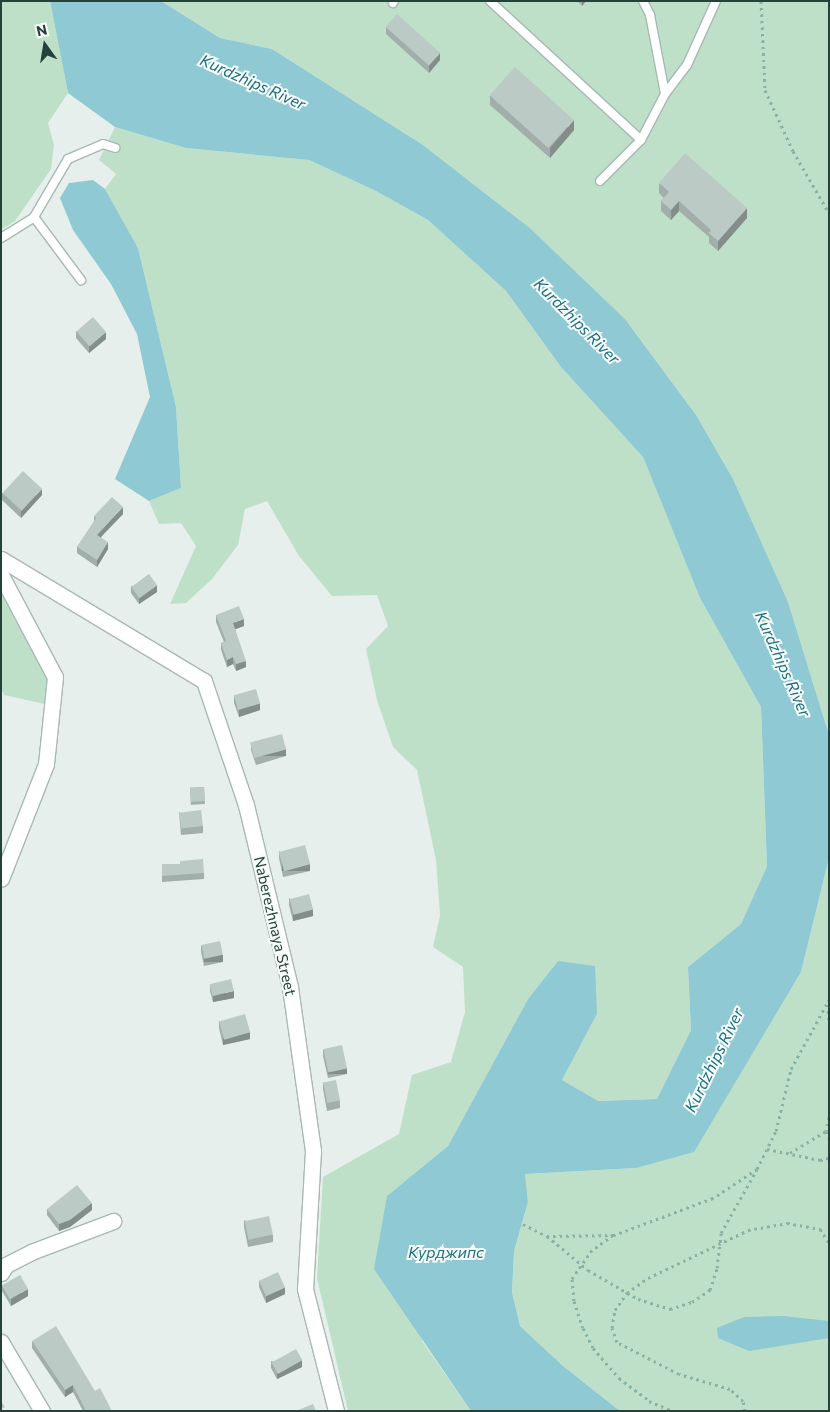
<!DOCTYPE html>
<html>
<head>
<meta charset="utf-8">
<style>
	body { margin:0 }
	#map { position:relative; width:830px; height:1412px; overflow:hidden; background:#e6efeb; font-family:Commissioner,sans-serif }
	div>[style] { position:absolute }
	.green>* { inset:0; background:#bfe0c8 }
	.water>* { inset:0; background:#8ec9d4 }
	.path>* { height:3px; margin-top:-1.5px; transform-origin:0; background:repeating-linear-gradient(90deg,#86b3a5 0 2.5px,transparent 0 6.5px) }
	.roads { filter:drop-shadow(1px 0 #a8b8b2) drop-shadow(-1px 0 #a8b8b2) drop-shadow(0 1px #a8b8b2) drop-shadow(0 -1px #a8b8b2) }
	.lane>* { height:8px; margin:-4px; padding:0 4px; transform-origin:4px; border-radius:4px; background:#fff }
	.street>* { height:15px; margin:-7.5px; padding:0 7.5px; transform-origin:7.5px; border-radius:7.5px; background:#fff }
	.wall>* { inset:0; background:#a1aea9; transform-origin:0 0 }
	.shaded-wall>* { inset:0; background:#838d89; transform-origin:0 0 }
	.building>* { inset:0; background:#bbcac4; transform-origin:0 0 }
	span { translate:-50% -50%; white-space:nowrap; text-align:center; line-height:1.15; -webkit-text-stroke:4px #f7fbf9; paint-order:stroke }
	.street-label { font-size:15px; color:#24423a }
	.water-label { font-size:16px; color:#1c6f80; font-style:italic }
	.frame { position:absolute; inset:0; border:2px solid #24423a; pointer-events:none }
	.north { position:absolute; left:20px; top:20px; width:50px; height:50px; -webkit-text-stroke:4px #f7fbf9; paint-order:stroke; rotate:347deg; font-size:14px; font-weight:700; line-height:20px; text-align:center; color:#24423a }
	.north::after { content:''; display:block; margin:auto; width:18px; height:22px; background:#24423a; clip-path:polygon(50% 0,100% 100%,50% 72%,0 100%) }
</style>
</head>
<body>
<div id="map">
	<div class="green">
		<i style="clip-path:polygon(1px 1px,50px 1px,68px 93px,48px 123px,54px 145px,51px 169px,15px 221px,1px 230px)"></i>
		<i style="clip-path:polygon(161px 1px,829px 1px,829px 735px,788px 602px,733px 479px,696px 415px,625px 319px,531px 229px,423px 145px,272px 49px,220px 38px)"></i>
		<i style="clip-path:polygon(115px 127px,186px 148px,309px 160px,376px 191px,428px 220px,506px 291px,561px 367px,643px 457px,700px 598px,761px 707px,767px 866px,741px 924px,688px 967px,691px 1030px,657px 1099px,597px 1101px,562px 1080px,597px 1014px,558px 961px,528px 999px,448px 1146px,387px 1196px,422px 1341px,471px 1411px,348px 1411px,317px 1278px,323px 1177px,399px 1134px,412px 1075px,451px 1062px,465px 1012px,463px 967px,433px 947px,440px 915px,436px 860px,417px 770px,393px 747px,377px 700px,366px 649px,388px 626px,377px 595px,332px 596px,299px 556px,267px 501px,245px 509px,238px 545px,212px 579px,186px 603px,170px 604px,196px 546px,181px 523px,159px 524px,149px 501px,181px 488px,176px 407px,138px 248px,105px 189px,116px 174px,99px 160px)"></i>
		<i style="clip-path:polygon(1px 594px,47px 679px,45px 704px,4px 695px,1px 688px)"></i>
		<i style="clip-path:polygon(829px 858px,829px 1411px,620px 1411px,563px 1366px,520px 1326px,512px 1292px,514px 1251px,528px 1202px,525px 1174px,636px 1168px,715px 1116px,801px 972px)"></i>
	</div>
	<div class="water">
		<i style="clip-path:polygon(50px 1px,161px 1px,220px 38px,272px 49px,423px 145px,531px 229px,625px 319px,696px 415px,733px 479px,788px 602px,829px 735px,829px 858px,801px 972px,694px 1152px,636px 1168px,525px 1174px,528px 1202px,514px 1251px,512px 1292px,520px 1326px,563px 1366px,620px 1411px,471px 1411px,374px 1269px,387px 1196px,448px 1146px,528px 999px,558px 961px,595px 966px,597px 1014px,562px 1080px,598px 1101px,657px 1099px,691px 1030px,688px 967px,741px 924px,767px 866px,761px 707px,700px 598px,643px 457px,561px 367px,506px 291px,428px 220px,376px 191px,309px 160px,186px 148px,115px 127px,68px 93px)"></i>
		<i style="clip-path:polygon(93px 180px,105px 189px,138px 248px,176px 407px,181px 488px,149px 501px,115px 479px,150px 397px,137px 334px,111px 284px,73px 230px,60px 198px,69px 183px)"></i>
		<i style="clip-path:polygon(783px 1316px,829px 1321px,829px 1338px,749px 1351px,718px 1338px,717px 1328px,744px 1317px)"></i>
	</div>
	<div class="path">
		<i style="left:761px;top:1px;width:89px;rotate:87.4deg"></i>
		<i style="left:765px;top:90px;width:67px;rotate:65.3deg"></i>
		<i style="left:793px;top:151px;width:72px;rotate:59.9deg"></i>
		<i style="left:828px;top:1004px;width:17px;rotate:87deg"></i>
		<i style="left:829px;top:1117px;width:14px;rotate:102deg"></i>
		<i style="left:826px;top:1131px;width:8px;rotate:67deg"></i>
		<i style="left:767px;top:1149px;width:54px;rotate:11.7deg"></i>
		<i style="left:820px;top:1160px;width:9px;rotate:-13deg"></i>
		<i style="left:790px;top:1153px;width:42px;rotate:-31.4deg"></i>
		<i style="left:757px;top:1169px;width:53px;rotate:146.6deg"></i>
		<i style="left:713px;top:1198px;width:106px;rotate:159.5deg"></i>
		<i style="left:614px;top:1235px;width:67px;rotate:179.1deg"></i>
		<i style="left:547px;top:1236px;width:53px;rotate:39.7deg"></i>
		<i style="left:588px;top:1270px;width:58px;rotate:30.1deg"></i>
		<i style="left:638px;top:1299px;width:34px;rotate:17deg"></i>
		<i style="left:670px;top:1309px;width:23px;rotate:-18deg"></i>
		<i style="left:692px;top:1302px;width:22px;rotate:-34deg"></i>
		<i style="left:710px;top:1290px;width:23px;rotate:-72deg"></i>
		<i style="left:717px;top:1268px;width:35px;rotate:-83deg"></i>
		<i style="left:721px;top:1233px;width:73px;rotate:-60.6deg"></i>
		<i style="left:757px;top:1169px;width:42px;rotate:-63.4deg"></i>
		<i style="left:776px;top:1131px;width:64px;rotate:-76.4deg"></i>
		<i style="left:791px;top:1069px;width:79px;rotate:-61.2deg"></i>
		<i style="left:523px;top:1224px;width:27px;rotate:27deg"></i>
		<i style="left:613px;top:1235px;width:26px;rotate:144deg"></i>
		<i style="left:592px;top:1250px;width:35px;rotate:125deg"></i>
		<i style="left:572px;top:1279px;width:22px;rotate:85deg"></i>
		<i style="left:574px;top:1301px;width:28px;rotate:72deg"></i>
		<i style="left:583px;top:1328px;width:22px;rotate:63deg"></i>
		<i style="left:593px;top:1348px;width:40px;rotate:49deg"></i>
		<i style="left:619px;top:1378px;width:38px;rotate:37deg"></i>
		<i style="left:649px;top:1401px;width:25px;rotate:23deg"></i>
		<i style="left:745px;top:1411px;width:10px;rotate:-101deg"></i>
		<i style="left:743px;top:1401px;width:18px;rotate:-137deg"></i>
		<i style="left:730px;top:1389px;width:53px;rotate:-163.6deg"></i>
		<i style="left:679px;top:1374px;width:70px;rotate:-152.7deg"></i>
		<i style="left:617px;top:1342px;width:15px;rotate:-110deg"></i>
		<i style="left:612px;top:1328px;width:18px;rotate:-81deg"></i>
		<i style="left:615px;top:1310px;width:21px;rotate:-55deg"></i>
		<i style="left:627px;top:1293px;width:26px;rotate:-36deg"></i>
		<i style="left:648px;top:1278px;width:111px;rotate:-25.6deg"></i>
		<i style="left:748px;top:1230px;width:40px;rotate:-10deg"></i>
		<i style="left:787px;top:1223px;width:34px;rotate:10deg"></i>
		<i style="left:820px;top:1229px;width:17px;rotate:57deg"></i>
	</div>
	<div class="roads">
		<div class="lane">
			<i style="left:490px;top:1px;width:205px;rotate:42.6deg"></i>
			<i style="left:643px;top:1px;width:16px;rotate:63deg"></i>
			<i style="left:650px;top:15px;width:80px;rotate:79.2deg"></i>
			<i style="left:393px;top:3px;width:2px;rotate:-63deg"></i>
			<i style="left:600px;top:181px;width:58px;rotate:-45deg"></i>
			<i style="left:641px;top:140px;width:52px;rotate:-62.4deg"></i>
			<i style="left:665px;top:94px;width:36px;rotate:-53deg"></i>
			<i style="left:687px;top:65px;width:70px;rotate:-65.6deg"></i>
			<i style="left:34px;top:217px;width:79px;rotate:53.3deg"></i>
			<i style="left:1px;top:238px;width:39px;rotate:-32deg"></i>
			<i style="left:34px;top:217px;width:67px;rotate:-59.6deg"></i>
			<i style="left:68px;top:159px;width:38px;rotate:-23deg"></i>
			<i style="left:103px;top:144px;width:13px;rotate:18deg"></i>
		</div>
		<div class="street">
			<i style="left:1px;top:559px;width:237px;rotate:31deg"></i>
			<i style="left:204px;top:681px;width:131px;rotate:71.3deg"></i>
			<i style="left:246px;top:805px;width:187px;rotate:76.4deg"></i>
			<i style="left:290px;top:987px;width:166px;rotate:82deg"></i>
			<i style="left:313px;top:1151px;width:138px;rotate:93.3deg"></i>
			<i style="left:305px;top:1289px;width:126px;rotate:75.7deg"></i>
			<i style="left:1px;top:575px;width:115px;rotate:62.1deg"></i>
			<i style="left:55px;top:677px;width:87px;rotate:95.9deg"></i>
			<i style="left:46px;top:764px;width:123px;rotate:111.4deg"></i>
			<i style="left:1px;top:1273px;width:9px;rotate:-58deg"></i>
			<i style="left:6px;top:1265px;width:28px;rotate:-27deg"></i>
			<i style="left:31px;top:1252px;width:88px;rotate:-20.7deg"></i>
			<i style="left:1px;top:1342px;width:80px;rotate:59.3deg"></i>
		</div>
	</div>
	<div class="wall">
		<i style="clip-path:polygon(577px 1px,586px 1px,582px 6px)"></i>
		<i style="clip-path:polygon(386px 27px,440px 60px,429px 73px,386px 34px)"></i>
		<i style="clip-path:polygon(490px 95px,574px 130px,550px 158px,490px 105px)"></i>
		<i style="clip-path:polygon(659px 183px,747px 218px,718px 251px,709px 243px,709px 237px,679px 211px,671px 220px,661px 211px,661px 201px,664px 198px,659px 193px)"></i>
		<i style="clip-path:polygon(76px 331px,106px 339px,89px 353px,76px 338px)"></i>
		<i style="clip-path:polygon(2px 493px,42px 495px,21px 518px,2px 500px)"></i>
		<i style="clip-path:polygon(123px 514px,101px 537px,108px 549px,97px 567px,77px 553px,77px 547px,94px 522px,94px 516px)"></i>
		<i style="clip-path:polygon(131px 586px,157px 592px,139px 604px,131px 593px)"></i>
		<i style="clip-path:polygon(216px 615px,244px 626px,235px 629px,246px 667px,236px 671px,233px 664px,227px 667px,221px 650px,221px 643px,224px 642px,216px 622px)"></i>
		<i style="clip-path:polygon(234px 696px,260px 710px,239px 717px,234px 703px)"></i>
		<i style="clip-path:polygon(251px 744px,286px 756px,256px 765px,251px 750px)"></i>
		<i style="left:204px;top:787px;width:17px;height:14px;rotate:87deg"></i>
		<i style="clip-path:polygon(179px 812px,203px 826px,203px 833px,181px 835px)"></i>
		<i style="clip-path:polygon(279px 851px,310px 871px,283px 877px,279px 858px)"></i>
		<i style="clip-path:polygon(162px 864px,180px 864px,204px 873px,204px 879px,162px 882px)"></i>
		<i style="clip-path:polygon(289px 898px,313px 916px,293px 921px,289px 905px)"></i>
		<i style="clip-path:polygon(201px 945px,223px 962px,204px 966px,201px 952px)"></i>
		<i style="clip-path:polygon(210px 984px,234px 998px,213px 1002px,210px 991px)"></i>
		<i style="clip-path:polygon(219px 1021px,250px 1039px,223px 1045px,219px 1028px)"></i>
		<i style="clip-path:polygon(323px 1049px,347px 1074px,328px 1078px,323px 1056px)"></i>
		<i style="clip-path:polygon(323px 1082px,340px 1101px,340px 1108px,327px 1111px,323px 1089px)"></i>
		<i style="clip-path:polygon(47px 1209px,92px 1210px,70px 1227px,59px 1231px,47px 1215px)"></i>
		<i style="clip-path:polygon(244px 1220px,273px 1235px,273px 1242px,248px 1247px,244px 1227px)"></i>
		<i style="clip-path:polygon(259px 1281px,285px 1294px,266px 1303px,259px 1287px)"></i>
		<i style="clip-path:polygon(2px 1285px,28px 1296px,11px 1306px,2px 1291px)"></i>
		<i style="clip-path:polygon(32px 1341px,95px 1391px,112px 1411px,83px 1411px,73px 1392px,65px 1397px,32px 1348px)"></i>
		<i style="clip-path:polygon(271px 1361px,302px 1367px,277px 1379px,271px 1368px)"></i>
	</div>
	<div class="shaded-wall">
		<i style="clip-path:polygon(582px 1px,586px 1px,582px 6px)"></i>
		<i style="clip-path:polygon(440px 53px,440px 60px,429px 73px,429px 66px)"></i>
		<i style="clip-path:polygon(574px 120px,574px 130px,550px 158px,550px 148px)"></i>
		<i style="clip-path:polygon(679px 201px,679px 211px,671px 220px,671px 210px)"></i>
		<i style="clip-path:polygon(747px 208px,747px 218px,718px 251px,718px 241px)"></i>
		<i style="clip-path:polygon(106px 332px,106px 339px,89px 353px,89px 346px)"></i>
		<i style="clip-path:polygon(42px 489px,42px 495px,21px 518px,21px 511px)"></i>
		<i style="clip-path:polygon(123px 507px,123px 514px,97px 541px,97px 535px)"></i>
		<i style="clip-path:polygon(108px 542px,108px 549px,97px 567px,97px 560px)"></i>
		<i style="clip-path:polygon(157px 585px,157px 592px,139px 604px,139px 597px)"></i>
		<i style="clip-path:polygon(244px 619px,244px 626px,233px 630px,233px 623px)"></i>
		<i style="clip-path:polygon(233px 657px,233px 664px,227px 667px,227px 660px)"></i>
		<i style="clip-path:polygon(246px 661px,246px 667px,236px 671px,236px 664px)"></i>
		<i style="clip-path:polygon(260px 703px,260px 710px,239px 717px,239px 710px)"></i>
		<i style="left:286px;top:749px;width:7px;height:31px;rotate:90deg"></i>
		<i style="left:310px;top:864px;width:7px;height:28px;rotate:90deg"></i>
		<i style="clip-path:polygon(313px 909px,313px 916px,293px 921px,293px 914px)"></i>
		<i style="left:223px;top:955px;width:7px;height:19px;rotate:90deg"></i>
		<i style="clip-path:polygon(234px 991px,234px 998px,213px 1002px,213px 996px)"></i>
		<i style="clip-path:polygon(250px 1032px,250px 1039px,223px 1045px,223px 1039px)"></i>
		<i style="left:347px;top:1068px;width:6px;height:19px;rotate:90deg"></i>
		<i style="clip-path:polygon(92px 1203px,92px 1210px,70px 1227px,59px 1231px,59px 1224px)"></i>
		<i style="clip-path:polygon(285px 1287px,285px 1294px,266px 1303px,266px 1296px)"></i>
		<i style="clip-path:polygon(28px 1289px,28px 1296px,11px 1306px,11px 1299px)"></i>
		<i style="clip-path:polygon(302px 1360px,302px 1367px,277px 1379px,277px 1372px)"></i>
		<i style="clip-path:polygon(73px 1385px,73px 1392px,65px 1397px,65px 1390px)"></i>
	</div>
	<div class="building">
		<i style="left:397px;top:14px;width:58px;height:17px;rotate:42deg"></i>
		<i style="left:515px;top:67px;width:79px;height:38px;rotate:42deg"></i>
		<i style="clip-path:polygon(685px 153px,747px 208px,718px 241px,709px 233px,711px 230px,679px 201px,671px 210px,661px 201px,669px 192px,659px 183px)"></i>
		<i style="left:93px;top:317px;width:20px;height:22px;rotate:49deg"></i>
		<i style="left:23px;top:471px;width:26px;height:30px;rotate:43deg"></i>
		<i style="clip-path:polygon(112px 497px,123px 507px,97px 535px,108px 542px,97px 560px,77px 547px,96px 518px,94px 516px)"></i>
		<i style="left:149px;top:574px;width:14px;height:22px;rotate:54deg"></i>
		<i style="clip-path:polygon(239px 606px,244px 619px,233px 623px,246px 661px,236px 664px,233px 657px,227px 660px,221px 643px,226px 641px,216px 615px)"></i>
		<i style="left:256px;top:689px;width:15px;height:23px;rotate:74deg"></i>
		<i style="left:282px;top:734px;width:16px;height:33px;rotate:75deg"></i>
		<i style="left:204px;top:787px;width:14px;height:14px;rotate:86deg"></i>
		<i style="left:201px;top:810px;width:16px;height:22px;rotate:83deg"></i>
		<i style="left:305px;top:845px;width:20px;height:27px;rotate:75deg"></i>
		<i style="clip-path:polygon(203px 859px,204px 873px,162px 876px,162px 864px,180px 864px,180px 861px)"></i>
		<i style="left:309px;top:894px;width:16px;height:20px;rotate:75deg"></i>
		<i style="left:220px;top:941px;width:14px;height:19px;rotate:78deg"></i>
		<i style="left:231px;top:979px;width:12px;height:22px;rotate:76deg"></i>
		<i style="left:245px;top:1014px;width:19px;height:27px;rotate:74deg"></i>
		<i style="left:342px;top:1045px;width:24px;height:19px;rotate:78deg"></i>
		<i style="left:336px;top:1080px;width:21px;height:13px;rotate:79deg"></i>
		<i style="clip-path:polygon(77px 1185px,92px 1203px,70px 1220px,59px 1224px,47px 1209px)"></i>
		<i style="left:269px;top:1216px;width:19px;height:25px;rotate:78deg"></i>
		<i style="left:278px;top:1272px;width:17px;height:21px;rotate:65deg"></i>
		<i style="left:20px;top:1275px;width:16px;height:21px;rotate:60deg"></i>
		<i style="clip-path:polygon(56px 1326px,95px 1391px,100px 1388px,112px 1411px,86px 1411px,73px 1385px,65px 1390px,32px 1341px)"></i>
		<i style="left:296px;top:1349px;width:13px;height:28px;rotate:61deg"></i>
		<i style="clip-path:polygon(1px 1401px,5px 1407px,1px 1409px)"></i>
		<i style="clip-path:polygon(313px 1404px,316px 1411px,296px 1411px)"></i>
	</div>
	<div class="street-label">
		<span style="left:275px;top:926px;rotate:77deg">Naberezhnaya Street</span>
	</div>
	<div class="water-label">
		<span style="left:253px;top:82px;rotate:24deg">Kurdzhips River</span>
		<span style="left:577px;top:321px;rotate:45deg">Kurdzhips River</span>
		<span style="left:783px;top:664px;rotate:66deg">Kurdzhips River</span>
		<span style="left:714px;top:1060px;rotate:-64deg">Kurdzhips River</span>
		<span style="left:446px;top:1252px">Курджипс</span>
	</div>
	<div class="frame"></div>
	<div class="north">N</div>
</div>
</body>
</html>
